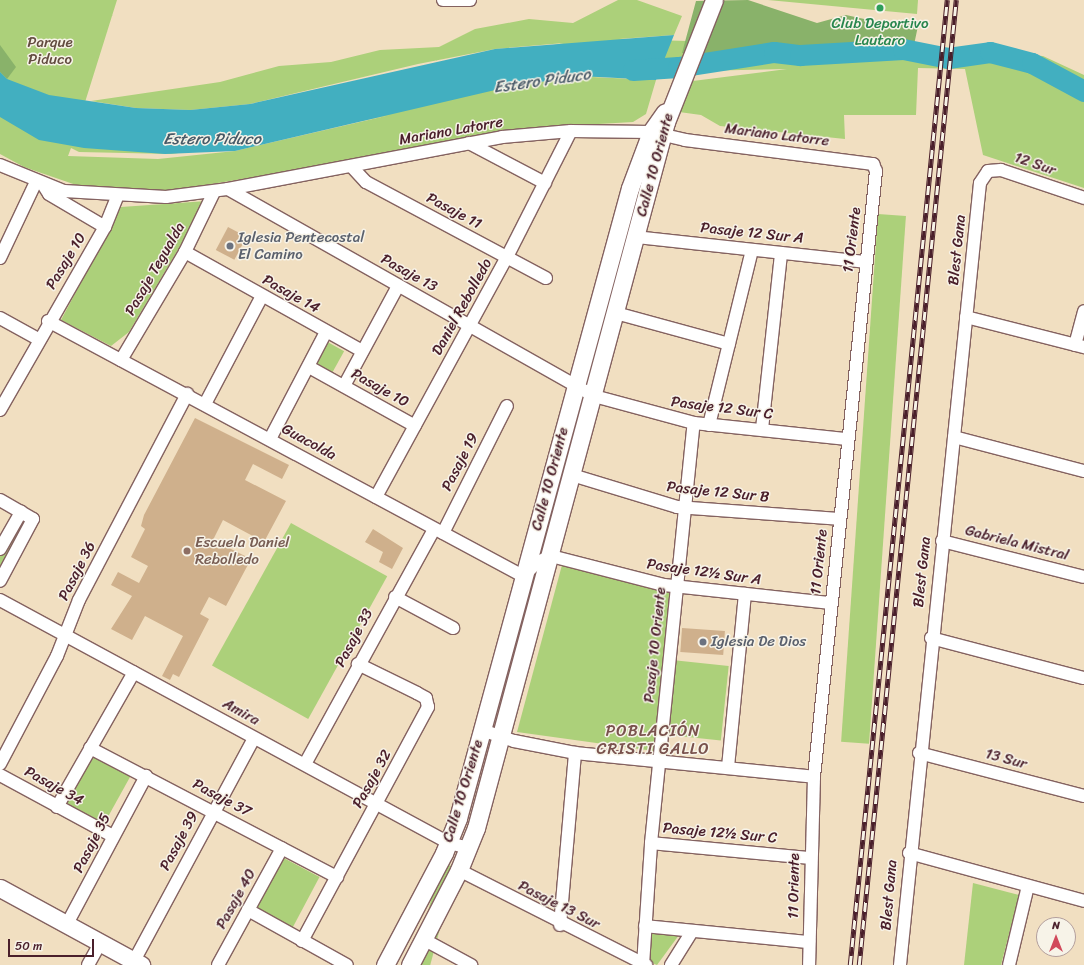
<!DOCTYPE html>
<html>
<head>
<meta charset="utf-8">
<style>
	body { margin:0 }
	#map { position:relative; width:1084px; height:965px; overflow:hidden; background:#f1dfc1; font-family:Sriracha,sans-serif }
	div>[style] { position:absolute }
	.green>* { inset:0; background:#acd07a; transform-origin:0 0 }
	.forest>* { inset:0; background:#89b26a }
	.water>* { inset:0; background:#42afc0 }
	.river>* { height:21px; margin:-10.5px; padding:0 10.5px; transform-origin:10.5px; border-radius:10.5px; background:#42afc0 }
	.building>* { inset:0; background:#cfb08c; transform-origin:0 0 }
	.roads { filter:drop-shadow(1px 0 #846260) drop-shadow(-1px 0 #846260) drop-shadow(0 1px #846260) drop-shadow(0 -1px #846260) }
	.minor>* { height:12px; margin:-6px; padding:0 6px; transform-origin:6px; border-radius:6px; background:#fff }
	.secondary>* { height:17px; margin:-8.5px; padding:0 8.5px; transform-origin:8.5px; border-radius:8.5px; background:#fff }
	.rail>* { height:4.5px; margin-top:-2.25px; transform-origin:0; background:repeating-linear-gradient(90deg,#f7f3e8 0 9px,#4a1f2b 0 18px); box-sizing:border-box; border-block:1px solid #4a1f2b }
	.dots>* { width:11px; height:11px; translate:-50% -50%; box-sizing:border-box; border:2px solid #f7f3e8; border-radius:50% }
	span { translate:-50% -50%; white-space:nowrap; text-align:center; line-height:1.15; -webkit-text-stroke:3px #f7f3e8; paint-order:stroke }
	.leisure-label { font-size:15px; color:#27864d }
	.park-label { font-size:15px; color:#624b3f }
	.street-label { font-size:15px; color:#4a1f2b }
	.worship-label { font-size:15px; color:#5b616d }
	.left { translate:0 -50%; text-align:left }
	.education-label { font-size:15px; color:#785e54 }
	.water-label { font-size:16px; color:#475967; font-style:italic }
	.neighbourhood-label { font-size:16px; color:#79524d; letter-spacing:1px }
	.north { position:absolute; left:1036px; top:917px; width:40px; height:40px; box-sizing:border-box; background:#f7f3e8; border:1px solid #b29e9c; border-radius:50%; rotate:0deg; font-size:11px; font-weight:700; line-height:16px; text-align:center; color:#4a1f2b }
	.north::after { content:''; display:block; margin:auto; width:14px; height:18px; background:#d1495b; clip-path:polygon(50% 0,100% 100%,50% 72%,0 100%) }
	.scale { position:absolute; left:8px; top:939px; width:86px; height:18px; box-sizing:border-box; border:2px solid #4a1f2b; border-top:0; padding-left:5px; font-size:12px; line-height:14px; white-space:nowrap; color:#4a1f2b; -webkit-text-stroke:3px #f7f3e8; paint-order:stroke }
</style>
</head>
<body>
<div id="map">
	<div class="green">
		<i style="clip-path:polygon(evenodd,0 0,117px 0,81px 115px,149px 127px,564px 43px,495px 49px,418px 64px,250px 104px,190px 110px,136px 108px,91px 101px,220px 82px,279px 66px,331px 62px,380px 50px,439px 47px,475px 29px,529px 19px,573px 23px,618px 0,637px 0,682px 16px,674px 35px,619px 39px,898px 47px,1043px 56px,1084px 75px,1084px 188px,983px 155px,965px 69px,918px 68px,916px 115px,844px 115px,845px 139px,720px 126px,701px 115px,679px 112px,685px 82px,787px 69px,651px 72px,591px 77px,656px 80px,646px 114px,633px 122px,564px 126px,169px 191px,82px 187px,24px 167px,0 154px,0 0,564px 78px,508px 87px,536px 79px,564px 78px,0 0,390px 115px,235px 151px,158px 159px,68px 156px,71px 148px,79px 152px,171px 154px,254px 143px,390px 115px)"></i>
		<i style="clip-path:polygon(768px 0,918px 0,917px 14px)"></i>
		<i style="clip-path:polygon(207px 201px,129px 332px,111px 346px,61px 320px,121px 207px)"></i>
		<i style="left:878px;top:214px;width:28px;height:529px;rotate:4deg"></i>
		<i style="left:324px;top:340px;width:23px;height:24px;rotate:29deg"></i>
		<i style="clip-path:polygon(17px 512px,29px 518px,0 571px,0 544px)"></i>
		<i style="left:291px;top:523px;width:110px;height:163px;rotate:29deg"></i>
		<i style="clip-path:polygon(562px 565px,674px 592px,654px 751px,517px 732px)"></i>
		<i style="left:672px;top:660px;width:57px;height:75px;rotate:6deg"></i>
		<i style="left:89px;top:752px;width:48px;height:58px;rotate:29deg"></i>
		<i style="left:278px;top:855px;width:47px;height:58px;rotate:28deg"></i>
		<i style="left:441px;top:863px;width:16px;height:115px;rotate:15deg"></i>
		<i style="clip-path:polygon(973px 883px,1019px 895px,1001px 965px,964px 965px)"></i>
		<i style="clip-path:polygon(647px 928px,679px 935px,657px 965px,645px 960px)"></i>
	</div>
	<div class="forest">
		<i style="clip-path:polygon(748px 0,817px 23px,846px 15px,887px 24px,919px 21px,914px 45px,906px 41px,857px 49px,769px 47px,712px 54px,682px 53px,696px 1px)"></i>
		<i style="clip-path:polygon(0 45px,16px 67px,7px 79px,0 72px)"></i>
	</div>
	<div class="water">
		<i style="clip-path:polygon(674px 35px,656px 80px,579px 76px,508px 87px,235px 151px,165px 154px,84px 148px,39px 140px,0 117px,0 72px,7px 79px,49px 95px,136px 108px,190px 110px,250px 104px,495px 49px)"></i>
	</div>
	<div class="river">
		<i style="left:633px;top:70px;width:45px;rotate:-3.8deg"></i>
		<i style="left:678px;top:67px;width:97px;rotate:-8.9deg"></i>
		<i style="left:774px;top:52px;width:26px;rotate:7deg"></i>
		<i style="left:800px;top:55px;width:103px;rotate:-3.3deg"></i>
		<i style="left:903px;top:49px;width:46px;rotate:11.3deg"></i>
		<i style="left:948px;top:58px;width:42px;rotate:-8.1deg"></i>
		<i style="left:990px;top:52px;width:43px;rotate:14.7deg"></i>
		<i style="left:1032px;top:63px;width:59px;rotate:28.3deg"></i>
	</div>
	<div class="building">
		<i style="left:228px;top:227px;width:21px;height:26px;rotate:28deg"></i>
		<i style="clip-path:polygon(195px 418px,289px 465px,282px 479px,253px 464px,245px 480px,286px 501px,264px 542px,223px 520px,213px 540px,251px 559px,226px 606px,209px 597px,200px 614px,209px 619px,179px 677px,173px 674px,170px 680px,162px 676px,183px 636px,145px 616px,132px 640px,111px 629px,132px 596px,111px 585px,118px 572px,139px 583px,148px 566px,131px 557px,145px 529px,141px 526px,144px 515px)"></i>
		<i style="clip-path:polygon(373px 529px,403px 548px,392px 569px,379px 562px,383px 552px,365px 542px)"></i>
		<i style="left:682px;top:628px;width:43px;height:24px;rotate:4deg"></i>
	</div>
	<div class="roads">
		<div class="minor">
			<i style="left:443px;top:0;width:27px"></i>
			<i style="left:469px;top:143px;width:86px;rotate:27.8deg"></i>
			<i style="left:0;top:165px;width:69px;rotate:22.1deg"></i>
			<i style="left:64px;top:191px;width:102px;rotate:3.4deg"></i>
			<i style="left:166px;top:197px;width:63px;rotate:-7.4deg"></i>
			<i style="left:228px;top:189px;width:279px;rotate:-10.7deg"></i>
			<i style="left:502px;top:137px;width:69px;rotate:-5deg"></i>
			<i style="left:571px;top:131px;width:80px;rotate:0.7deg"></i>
			<i style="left:651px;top:132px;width:35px;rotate:13deg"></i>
			<i style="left:685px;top:140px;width:190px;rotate:7.3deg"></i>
			<i style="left:873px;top:164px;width:8px;rotate:67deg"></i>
			<i style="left:876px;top:171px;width:609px;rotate:95.84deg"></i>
			<i style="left:814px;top:777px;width:188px;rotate:91.5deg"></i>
			<i style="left:351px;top:166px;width:22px;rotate:47deg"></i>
			<i style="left:366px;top:182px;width:204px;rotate:28.1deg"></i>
			<i style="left:44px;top:186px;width:9px;rotate:58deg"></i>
			<i style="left:49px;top:194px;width:65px;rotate:30.5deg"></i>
			<i style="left:228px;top:189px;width:420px;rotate:29.5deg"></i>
			<i style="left:594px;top:396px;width:104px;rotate:15.1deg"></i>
			<i style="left:694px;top:423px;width:154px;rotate:6deg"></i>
			<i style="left:636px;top:237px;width:231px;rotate:6.2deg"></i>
			<i style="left:185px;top:252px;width:203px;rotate:29.2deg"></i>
			<i style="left:0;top:258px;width:84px;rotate:-64.7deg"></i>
			<i style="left:616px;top:313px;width:117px;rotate:15.3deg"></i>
			<i style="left:966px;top:317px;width:122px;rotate:14.3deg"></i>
			<i style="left:0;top:318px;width:43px;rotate:28.9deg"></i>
			<i style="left:48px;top:321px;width:539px;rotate:28.23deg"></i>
			<i style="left:523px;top:576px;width:21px;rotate:-43deg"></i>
			<i style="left:538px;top:562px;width:14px;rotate:-25deg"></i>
			<i style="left:551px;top:556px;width:117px;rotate:14.4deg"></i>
			<i style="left:664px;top:585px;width:168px;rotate:6.2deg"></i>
			<i style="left:1075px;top:345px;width:35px;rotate:-75deg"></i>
			<i style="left:121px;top:360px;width:126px;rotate:-59.3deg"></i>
			<i style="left:185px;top:252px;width:67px;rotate:-64.2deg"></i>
			<i style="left:309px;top:367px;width:121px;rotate:29.1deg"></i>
			<i style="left:344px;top:386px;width:114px;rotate:-61.6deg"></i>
			<i style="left:205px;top:404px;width:120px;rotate:-62.2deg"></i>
			<i style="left:0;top:410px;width:211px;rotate:-60.2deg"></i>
			<i style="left:105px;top:227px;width:32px;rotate:-68deg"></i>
			<i style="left:709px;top:425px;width:180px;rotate:-76.2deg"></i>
			<i style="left:762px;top:429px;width:177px;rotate:-83.8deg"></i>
			<i style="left:954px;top:437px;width:134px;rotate:14.7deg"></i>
			<i style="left:270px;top:439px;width:121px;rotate:-62.4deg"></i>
			<i style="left:572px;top:475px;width:110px;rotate:16.9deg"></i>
			<i style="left:677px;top:507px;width:162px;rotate:4.2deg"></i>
			<i style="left:376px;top:497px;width:273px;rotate:-61.4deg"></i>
			<i style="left:507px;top:257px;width:141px;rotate:-63.1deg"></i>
			<i style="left:0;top:500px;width:38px;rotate:30deg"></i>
			<i style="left:33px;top:519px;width:70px;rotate:118deg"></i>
			<i style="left:443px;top:533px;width:142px;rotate:-63.3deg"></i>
			<i style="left:942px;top:541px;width:146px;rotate:14.2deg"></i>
			<i style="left:0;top:549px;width:43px;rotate:-60.4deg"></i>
			<i style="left:395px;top:597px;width:66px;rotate:28.1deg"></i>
			<i style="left:0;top:600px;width:511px;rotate:28.42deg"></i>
			<i style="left:449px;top:843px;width:21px;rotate:14deg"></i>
			<i style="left:931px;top:638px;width:158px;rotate:14.7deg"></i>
			<i style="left:482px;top:730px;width:34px;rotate:19deg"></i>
			<i style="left:514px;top:741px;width:62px;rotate:11.1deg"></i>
			<i style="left:575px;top:753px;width:240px;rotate:5.7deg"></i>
			<i style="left:90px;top:748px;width:279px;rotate:27.6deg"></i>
			<i style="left:919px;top:753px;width:171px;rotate:14.6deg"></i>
			<i style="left:0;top:764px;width:122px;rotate:-62.2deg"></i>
			<i style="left:57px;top:656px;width:60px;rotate:-68.6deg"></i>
			<i style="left:79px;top:600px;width:233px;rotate:-62.3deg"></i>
			<i style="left:305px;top:764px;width:268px;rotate:-61.2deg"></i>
			<i style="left:728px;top:767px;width:174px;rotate:-84.4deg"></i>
			<i style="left:0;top:775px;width:128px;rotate:28.4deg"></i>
			<i style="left:57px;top:807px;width:155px;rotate:-60.3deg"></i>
			<i style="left:651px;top:843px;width:160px;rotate:5.4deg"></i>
			<i style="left:909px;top:853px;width:181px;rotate:15.3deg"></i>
			<i style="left:459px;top:870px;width:210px;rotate:26.9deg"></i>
			<i style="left:248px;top:910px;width:113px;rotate:29.1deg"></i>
			<i style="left:67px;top:924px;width:168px;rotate:-61.9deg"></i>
			<i style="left:560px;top:925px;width:173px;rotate:-85deg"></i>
			<i style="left:645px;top:926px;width:165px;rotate:5.6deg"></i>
			<i style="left:423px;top:939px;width:55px;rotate:28.4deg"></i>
			<i style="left:302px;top:941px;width:266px;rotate:-61.7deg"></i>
			<i style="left:428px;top:707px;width:9px;rotate:-103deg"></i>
			<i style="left:426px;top:698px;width:10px;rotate:-151deg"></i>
			<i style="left:417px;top:693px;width:66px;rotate:-153.8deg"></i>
			<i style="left:134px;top:961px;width:253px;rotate:-61.7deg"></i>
			<i style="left:88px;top:965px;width:25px;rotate:-61deg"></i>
			<i style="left:218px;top:965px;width:133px;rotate:-61.3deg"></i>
			<i style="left:643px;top:965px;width:122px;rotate:-86.2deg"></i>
			<i style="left:651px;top:843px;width:422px;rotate:-84.2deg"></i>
			<i style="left:671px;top:965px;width:40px;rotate:-58deg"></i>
			<i style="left:900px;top:965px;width:786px;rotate:-84.16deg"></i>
			<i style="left:980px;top:183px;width:14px;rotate:-56deg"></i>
			<i style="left:988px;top:171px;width:13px;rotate:-4deg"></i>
			<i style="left:1001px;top:170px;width:88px;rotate:18.6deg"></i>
			<i style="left:1009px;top:965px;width:81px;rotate:-76.5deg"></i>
		</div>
		<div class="secondary">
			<i style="left:0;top:888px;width:161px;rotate:28.6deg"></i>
			<i style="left:385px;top:965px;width:127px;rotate:-62.2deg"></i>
			<i style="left:444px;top:853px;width:38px;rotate:-68deg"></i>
			<i style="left:458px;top:818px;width:653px;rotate:-74.73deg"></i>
			<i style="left:630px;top:188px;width:60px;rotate:-69.4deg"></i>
			<i style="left:651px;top:132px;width:24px;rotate:-55deg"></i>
			<i style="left:410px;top:965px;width:107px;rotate:-62.7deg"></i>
			<i style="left:459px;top:870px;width:45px;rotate:-68deg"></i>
			<i style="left:476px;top:828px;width:731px;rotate:-74.94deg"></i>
			<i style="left:666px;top:122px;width:131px;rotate:-68.5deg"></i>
		</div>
	</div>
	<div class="rail">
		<i style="left:850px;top:965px;width:970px;rotate:-84.26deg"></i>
		<i style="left:859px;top:965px;width:970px;rotate:-84.26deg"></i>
	</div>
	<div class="dots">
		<i style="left:880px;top:8px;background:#2e9e5b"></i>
		<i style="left:230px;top:246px;background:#6b7280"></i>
		<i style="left:187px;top:551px;background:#8d6e63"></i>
		<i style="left:703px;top:642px;background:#6b7280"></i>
	</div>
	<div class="leisure-label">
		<span style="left:880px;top:32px">Club Deportivo<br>Lautaro</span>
	</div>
	<div class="park-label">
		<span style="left:50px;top:51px">Parque<br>Piduco</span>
	</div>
	<div class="street-label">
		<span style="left:451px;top:131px;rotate:-10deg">Mariano Latorre</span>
		<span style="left:777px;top:135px;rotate:7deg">Mariano Latorre</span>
		<span style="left:1035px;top:164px;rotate:19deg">12 Sur</span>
		<span style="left:655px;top:165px;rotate:-75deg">Calle 10 Oriente</span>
		<span style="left:454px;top:211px;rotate:28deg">Pasaje 11</span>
		<span style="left:752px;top:233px;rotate:6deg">Pasaje 12 Sur A</span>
		<span style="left:852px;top:240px;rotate:-83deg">11 Oriente</span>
		<span style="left:957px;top:250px;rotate:-84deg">Blest Gana</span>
		<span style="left:66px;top:261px;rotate:-59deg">Pasaje 10</span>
		<span style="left:155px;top:269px;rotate:-60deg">Pasaje Tegualda</span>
		<span style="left:409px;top:273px;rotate:29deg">Pasaje 13</span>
		<span style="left:291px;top:294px;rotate:29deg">Pasaje 14</span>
		<span style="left:462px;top:307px;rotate:-61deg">Daniel Rebolledo</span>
		<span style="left:380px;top:388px;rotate:29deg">Pasaje 10</span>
		<span style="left:722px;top:408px;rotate:7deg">Pasaje 12 Sur C</span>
		<span style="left:309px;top:442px;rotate:29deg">Guacolda</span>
		<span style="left:460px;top:462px;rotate:-63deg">Pasaje 19</span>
		<span style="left:550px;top:479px;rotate:-75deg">Calle 10 Oriente</span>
		<span style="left:718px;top:492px;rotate:6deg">Pasaje 12 Sur B</span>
		<span style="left:1017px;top:543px;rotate:14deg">Gabriela Mistral</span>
		<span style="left:819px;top:562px;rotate:-84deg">11 Oriente</span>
		<span style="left:77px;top:571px;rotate:-63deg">Pasaje 36</span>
		<span style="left:704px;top:572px;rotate:8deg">Pasaje 12½ Sur A</span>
		<span style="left:922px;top:572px;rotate:-84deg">Blest Gana</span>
		<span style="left:354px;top:638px;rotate:-62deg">Pasaje 33</span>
		<span style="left:655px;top:645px;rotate:-84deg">Pasaje 10 Oriente</span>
		<span style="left:241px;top:712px;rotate:29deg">Amira</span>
		<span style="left:1006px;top:759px;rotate:15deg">13 Sur</span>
		<span style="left:372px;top:779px;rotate:-61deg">Pasaje 32</span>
		<span style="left:54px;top:786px;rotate:29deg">Pasaje 34</span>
		<span style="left:463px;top:791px;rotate:-73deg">Calle 10 Oriente</span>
		<span style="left:222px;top:798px;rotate:28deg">Pasaje 37</span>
		<span style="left:720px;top:833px;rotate:5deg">Pasaje 12½ Sur C</span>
		<span style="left:179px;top:841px;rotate:-62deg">Pasaje 39</span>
		<span style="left:92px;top:843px;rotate:-63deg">Pasaje 35</span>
		<span style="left:794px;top:886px;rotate:-89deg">11 Oriente</span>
		<span style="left:889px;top:895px;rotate:-85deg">Blest Gana</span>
		<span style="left:236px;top:899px;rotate:-61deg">Pasaje 40</span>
		<span style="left:559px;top:905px;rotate:27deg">Pasaje 13 Sur</span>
	</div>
	<div class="worship-label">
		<span class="left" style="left:238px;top:246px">Iglesia Pentecostal<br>El Camino</span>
		<span class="left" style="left:711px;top:642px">Iglesia De Dios</span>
	</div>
	<div class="education-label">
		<span class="left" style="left:195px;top:551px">Escuela Daniel<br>Rebolledo</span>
	</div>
	<div class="water-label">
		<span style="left:542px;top:81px;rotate:-8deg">Estero Piduco</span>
		<span style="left:212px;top:139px">Estero Piduco</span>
	</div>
	<div class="neighbourhood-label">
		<span style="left:653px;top:740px">POBLACIÓN<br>CRISTI GALLO</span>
	</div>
	<div class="north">N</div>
	<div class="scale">50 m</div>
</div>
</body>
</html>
